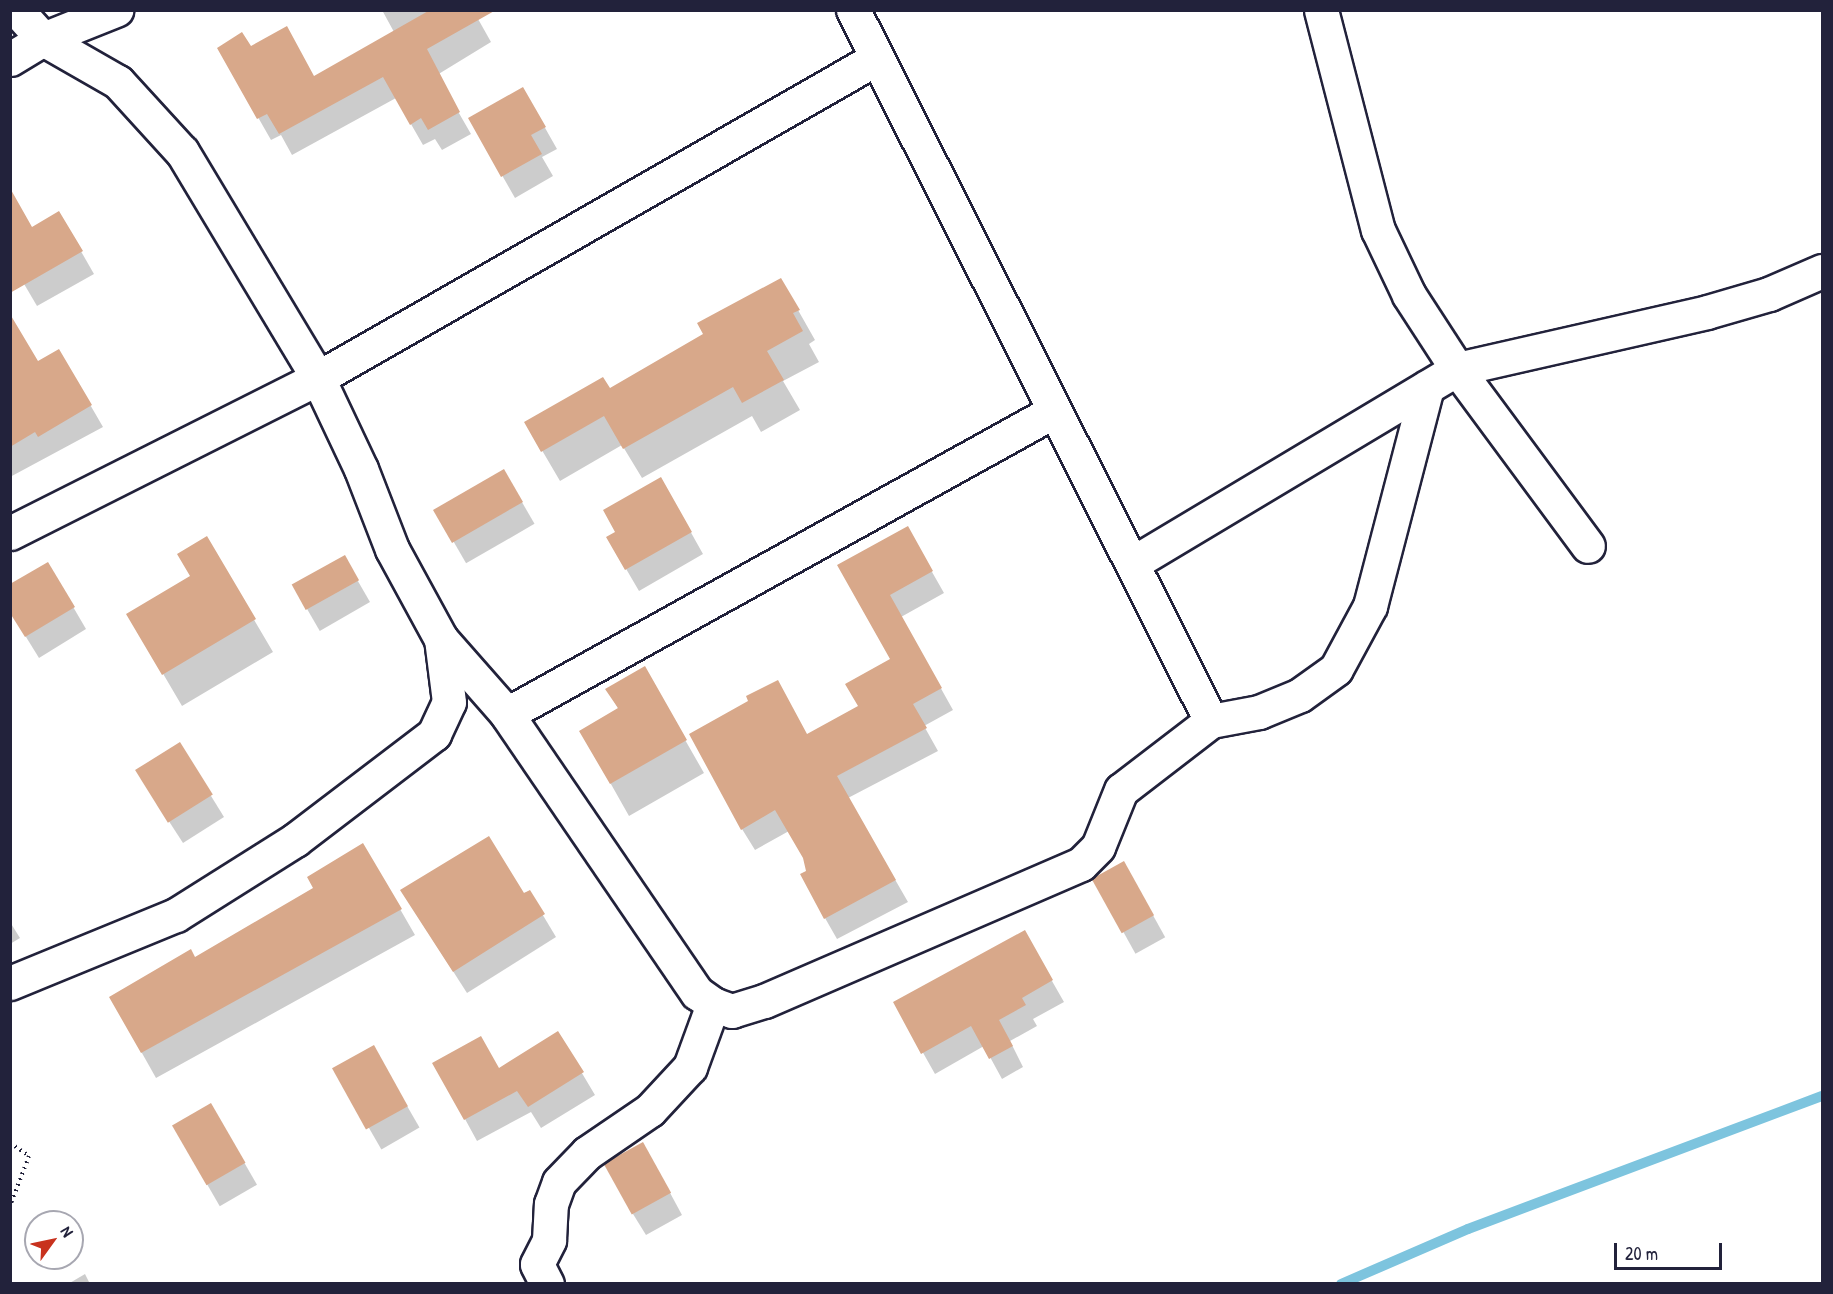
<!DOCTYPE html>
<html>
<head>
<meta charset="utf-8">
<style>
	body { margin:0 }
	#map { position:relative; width:1833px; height:1294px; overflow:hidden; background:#fff; font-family:"Patrick Hand",sans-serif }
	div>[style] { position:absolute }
	.shadow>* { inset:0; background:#0003; transform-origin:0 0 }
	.stream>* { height:10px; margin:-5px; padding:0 5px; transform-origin:5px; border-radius:5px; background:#7dc4de }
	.building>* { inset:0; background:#d8a88a; transform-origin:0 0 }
	.path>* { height:4px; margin-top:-2px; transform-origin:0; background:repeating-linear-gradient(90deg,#22223b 0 1.5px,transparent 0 6px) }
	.roads { filter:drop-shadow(2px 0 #22223b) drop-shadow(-2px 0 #22223b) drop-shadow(0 2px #22223b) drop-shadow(0 -2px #22223b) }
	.street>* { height:33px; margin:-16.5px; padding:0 16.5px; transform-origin:16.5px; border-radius:16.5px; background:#fff }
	span { translate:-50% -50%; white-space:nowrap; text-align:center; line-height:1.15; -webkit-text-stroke:4.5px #fff; paint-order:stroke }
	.frame { position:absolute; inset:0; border:12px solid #22223b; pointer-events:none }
	.north { position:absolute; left:24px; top:1210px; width:60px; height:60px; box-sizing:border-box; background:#fff; border:2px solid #a7a7b1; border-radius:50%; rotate:57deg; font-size:16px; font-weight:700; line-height:24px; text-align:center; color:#22223b }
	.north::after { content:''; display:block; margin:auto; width:21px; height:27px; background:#c8321e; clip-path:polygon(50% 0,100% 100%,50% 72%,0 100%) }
	.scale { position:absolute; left:1614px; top:1243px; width:108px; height:27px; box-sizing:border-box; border:3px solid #22223b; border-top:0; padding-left:8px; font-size:18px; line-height:21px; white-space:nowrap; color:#22223b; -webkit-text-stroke:4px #fff; paint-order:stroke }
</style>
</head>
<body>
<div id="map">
	<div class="shadow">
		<i style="clip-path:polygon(382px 10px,473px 10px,491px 42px,437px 75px,471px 134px,442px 150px,435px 139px,423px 145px,396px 98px,292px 155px,281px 135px,271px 140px,219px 49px,250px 48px,314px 78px,394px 32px)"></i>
		<i style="clip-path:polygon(523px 89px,557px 149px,542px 157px,553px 176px,515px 198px,470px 119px)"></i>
		<i style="clip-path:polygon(59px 213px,94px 274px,37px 306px,10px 260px,32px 228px)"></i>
		<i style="clip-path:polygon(781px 280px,815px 340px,809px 344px,819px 362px,783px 381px,800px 410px,761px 432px,752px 416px,642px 478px,622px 445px,560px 481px,526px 423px,609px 390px,705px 335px)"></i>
		<i style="clip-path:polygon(10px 317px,38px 363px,59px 351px,103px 427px,10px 477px)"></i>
		<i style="left:504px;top:471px;width:61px;height:79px;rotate:60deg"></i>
		<i style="clip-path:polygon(661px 479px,703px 554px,639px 591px,608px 538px,617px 533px)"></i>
		<i style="clip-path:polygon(907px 528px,944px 593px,901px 617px,953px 710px,924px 726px,938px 751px,848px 798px,908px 902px,837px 939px,825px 918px,804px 858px,789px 831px,755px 850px,742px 829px,808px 736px,860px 707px,892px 659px,839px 566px)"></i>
		<i style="clip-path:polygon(206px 538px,273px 652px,182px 706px,128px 614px,192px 577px)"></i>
		<i style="left:344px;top:557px;width:52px;height:58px;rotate:60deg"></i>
		<i style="clip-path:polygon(48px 564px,86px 629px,39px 658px,10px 611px)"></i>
		<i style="clip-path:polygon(644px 668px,704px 773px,629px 816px,581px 731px,619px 710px,607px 689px)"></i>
		<i style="clip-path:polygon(179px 744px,224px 817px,183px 843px,150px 792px)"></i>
		<i style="clip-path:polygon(363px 845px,415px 935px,156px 1078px,111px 998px,195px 959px,315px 889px)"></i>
		<i style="left:1124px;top:863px;width:85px;height:34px;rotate:61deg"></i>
		<i style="clip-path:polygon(529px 892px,556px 937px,467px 993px,415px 912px)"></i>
		<i style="clip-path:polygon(10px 922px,20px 938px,10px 944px)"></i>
		<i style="clip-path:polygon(1024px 932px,1064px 1002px,1033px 1019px,1037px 1026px,1010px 1041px,1023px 1067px,1002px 1079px,984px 1046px,935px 1074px,895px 1003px)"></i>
		<i style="clip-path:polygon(558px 1033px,595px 1095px,541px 1128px,531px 1112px,477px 1141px,465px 1119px,499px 1070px)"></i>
		<i style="left:373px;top:1047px;width:93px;height:44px;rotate:60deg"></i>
		<i style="left:211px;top:1105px;width:92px;height:43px;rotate:60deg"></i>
		<i style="clip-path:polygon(655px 1165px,682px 1215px,646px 1235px,633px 1214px)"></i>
		<i style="clip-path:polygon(85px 1274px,90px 1284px,68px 1284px)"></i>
	</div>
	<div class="stream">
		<i style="left:1341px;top:1284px;width:138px;rotate:-23.4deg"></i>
		<i style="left:1468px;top:1229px;width:378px;rotate:-20.6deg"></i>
	</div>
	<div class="building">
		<i style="clip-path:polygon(430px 10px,496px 10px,427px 49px,460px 112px,428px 130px,421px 118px,410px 125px,383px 77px,279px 134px,267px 114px,257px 119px,217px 48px,242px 32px,251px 46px,287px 26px,314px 76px)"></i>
		<i style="clip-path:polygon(523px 87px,546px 127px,531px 135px,542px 154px,501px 177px,468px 118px)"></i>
		<i style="clip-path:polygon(10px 188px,32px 227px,59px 211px,83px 251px,10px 293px)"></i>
		<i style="clip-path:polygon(781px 278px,800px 310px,793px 313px,803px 331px,767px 351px,784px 380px,742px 403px,733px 387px,623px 449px,604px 416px,541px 452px,524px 422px,603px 377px,610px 388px,703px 334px,697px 323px)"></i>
		<i style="clip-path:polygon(10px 314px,38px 361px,59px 349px,92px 405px,38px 437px,35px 432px,10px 447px)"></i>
		<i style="left:504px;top:469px;width:38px;height:82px;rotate:60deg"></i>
		<i style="clip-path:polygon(661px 477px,692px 532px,625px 570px,606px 537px,615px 532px,603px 510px)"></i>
		<i style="clip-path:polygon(908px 526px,933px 571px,890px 595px,942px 688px,913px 704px,927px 728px,837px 776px,896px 880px,824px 919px,800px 874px,806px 871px,803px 858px,775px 810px,741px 830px,689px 734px,748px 701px,746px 696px,778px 680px,807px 734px,858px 706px,845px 684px,890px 659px,837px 565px)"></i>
		<i style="clip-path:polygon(207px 536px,256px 619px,162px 675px,126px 614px,190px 576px,177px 554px)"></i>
		<i style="left:345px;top:555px;width:29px;height:61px;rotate:61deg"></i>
		<i style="clip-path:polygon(48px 562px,75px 607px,25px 637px,10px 613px,10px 584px)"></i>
		<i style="clip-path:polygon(645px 666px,687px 740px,610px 784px,579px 731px,618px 708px,605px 689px)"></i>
		<i style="left:180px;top:742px;width:62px;height:53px;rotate:58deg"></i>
		<i style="clip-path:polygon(489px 836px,524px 893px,530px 890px,545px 914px,453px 972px,400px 890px)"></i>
		<i style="clip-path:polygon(363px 843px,402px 909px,141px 1053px,109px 997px,191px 949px,195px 957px,313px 888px,307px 877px)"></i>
		<i style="left:1124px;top:861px;width:62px;height:37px;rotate:61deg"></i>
		<i style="clip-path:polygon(1025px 930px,1053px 980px,1022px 998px,1026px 1005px,999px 1020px,1013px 1046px,989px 1059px,971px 1026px,921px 1054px,893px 1002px)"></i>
		<i style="clip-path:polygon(558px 1031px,584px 1072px,528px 1107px,517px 1091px,464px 1120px,432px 1063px,481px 1036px,499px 1068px)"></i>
		<i style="left:374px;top:1045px;width:70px;height:48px;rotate:61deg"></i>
		<i style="left:211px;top:1103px;width:69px;height:45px;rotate:60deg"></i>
		<i style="left:643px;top:1142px;width:58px;height:45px;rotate:61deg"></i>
	</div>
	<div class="path">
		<i style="left:10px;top:1143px;width:23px;rotate:34deg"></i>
		<i style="left:29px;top:1156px;width:53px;rotate:110.8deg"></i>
	</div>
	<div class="roads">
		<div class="street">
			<i style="left:853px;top:10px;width:796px;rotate:63.27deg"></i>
			<i style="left:1211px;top:721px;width:113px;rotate:142.5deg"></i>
			<i style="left:1121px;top:790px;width:61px;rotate:112deg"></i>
			<i style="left:1098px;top:847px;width:24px;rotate:135deg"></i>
			<i style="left:1081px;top:864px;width:345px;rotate:156.6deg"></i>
			<i style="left:764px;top:1001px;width:34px;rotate:163deg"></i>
			<i style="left:732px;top:1011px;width:20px;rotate:-160deg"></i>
			<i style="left:713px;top:1004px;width:19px;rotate:-145deg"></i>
			<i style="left:697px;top:993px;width:338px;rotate:-124.3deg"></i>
			<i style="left:507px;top:714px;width:100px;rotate:-131.3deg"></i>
			<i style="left:441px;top:639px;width:102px;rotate:-118.6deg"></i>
			<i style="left:392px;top:549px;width:86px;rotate:-111.2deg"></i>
			<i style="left:361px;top:469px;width:101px;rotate:-115.3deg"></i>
			<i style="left:318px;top:378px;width:644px;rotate:-29.79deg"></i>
			<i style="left:1321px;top:10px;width:227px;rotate:75.5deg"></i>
			<i style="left:1378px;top:230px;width:72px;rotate:64.5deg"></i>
			<i style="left:1409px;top:295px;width:88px;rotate:57deg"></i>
			<i style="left:1457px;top:369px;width:220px;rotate:53.5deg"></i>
			<i style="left:10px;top:59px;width:39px;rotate:-31deg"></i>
			<i style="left:43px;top:39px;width:79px;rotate:-21.7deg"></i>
			<i style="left:10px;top:533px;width:345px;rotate:-26.7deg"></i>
			<i style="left:318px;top:378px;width:264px;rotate:-121deg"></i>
			<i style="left:182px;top:152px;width:95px;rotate:-132.4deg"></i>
			<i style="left:118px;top:82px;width:86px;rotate:-150.2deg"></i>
			<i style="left:43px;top:39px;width:39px;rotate:-132deg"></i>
			<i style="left:1133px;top:563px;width:378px;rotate:-30.9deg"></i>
			<i style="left:1457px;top:369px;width:256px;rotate:-12.8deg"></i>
			<i style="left:1707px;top:312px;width:65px;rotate:-16.2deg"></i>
			<i style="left:1769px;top:294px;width:58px;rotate:-23.5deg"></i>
			<i style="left:507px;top:714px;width:625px;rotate:-28.98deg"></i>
			<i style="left:1211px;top:721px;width:49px;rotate:-10.6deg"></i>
			<i style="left:1259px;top:712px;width:44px;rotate:-22.5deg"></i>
			<i style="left:1300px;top:695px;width:44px;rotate:-35.8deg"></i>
			<i style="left:1336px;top:669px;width:72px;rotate:-61.6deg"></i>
			<i style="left:1370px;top:606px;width:226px;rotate:-75.4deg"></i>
			<i style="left:10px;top:983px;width:179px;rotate:-22.3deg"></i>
			<i style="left:176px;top:915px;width:141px;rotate:-32.2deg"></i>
			<i style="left:295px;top:840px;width:175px;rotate:-37.3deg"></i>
			<i style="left:434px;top:734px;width:35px;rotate:-65deg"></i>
			<i style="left:449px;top:702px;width:64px;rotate:-97.2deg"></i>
			<i style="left:547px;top:1284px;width:22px;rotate:-117deg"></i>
			<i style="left:537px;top:1264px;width:27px;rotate:-63deg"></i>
			<i style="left:549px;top:1240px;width:36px;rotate:-87deg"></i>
			<i style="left:551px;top:1204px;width:23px;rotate:-70deg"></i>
			<i style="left:559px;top:1182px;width:40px;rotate:-46deg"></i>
			<i style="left:587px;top:1153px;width:76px;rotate:-34.3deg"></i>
			<i style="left:650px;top:1110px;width:59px;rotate:-47.1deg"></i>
			<i style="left:690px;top:1067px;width:67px;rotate:-69.9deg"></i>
		</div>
	</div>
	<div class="frame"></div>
	<div class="north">N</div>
	<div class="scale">20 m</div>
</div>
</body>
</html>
